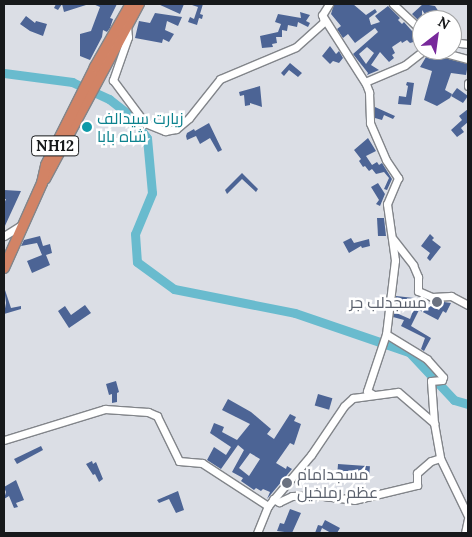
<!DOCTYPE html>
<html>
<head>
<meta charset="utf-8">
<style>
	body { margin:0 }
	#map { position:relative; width:472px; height:537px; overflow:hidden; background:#dbdee5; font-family:Lora,Cairo,serif }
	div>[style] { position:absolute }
	.river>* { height:9px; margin:-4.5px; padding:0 4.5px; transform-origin:4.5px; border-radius:4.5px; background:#69bbce }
	.building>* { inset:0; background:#4c6495; transform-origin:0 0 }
	.roads { filter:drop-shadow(1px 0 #82858a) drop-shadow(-1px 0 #82858a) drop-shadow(0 1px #82858a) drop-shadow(0 -1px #82858a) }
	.minor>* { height:7px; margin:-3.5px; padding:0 3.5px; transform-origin:3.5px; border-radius:3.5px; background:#fff }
	.highway>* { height:10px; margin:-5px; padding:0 5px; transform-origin:5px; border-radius:5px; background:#d28365 }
	.dots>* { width:14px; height:14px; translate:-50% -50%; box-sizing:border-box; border:2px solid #fff; border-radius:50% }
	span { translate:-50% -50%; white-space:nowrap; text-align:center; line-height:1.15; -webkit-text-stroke:5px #fff; paint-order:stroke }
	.shield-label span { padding:1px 4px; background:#fff; border:1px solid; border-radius:4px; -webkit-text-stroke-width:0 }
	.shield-label { font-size:15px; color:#17191b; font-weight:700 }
	.culture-label { font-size:16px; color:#0d838f }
	.left { translate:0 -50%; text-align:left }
	.worship-label { font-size:16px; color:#5b616d }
	.right { translate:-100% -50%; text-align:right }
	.frame { position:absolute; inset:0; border:5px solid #17191b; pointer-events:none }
	.north { position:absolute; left:412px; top:10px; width:50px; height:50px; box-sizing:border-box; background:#fff; border:1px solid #a2a3a4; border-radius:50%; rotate:30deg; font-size:14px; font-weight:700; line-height:20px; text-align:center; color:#17191b }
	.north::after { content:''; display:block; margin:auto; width:18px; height:22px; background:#78299b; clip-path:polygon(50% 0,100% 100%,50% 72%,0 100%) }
</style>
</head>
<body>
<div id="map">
	<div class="river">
		<i style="left:4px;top:73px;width:69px;rotate:7.5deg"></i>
		<i style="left:72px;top:82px;width:41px;rotate:24.7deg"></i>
		<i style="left:109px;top:99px;width:28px;rotate:38deg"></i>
		<i style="left:131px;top:116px;width:27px;rotate:54deg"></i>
		<i style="left:147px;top:138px;width:55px;rotate:84.8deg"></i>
		<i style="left:152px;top:193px;width:44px;rotate:112.5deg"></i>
		<i style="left:135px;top:234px;width:28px;rotate:86deg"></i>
		<i style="left:137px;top:262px;width:46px;rotate:36.1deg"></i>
		<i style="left:174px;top:289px;width:123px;rotate:11.2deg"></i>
		<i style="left:295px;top:313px;width:120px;rotate:18.9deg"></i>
		<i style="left:409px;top:352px;width:66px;rotate:46.8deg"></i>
		<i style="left:454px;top:400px;width:15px;rotate:16deg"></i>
	</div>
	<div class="building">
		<i style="clip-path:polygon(56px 4px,86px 4px,86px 5px,64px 12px,62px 4px,58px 10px,54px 8px)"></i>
		<i style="clip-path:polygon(93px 4px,117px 4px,110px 18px,113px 19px,110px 28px,107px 32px,103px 30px,102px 37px,90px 60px,80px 56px,80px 34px,91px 31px,100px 7px)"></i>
		<i style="clip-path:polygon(158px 4px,184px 4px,180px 14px)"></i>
		<i style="clip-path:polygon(189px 4px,203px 4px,200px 14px,203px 15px,202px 19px,199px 18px,197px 25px,188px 22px,190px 17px,194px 19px,198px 7px)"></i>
		<i style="clip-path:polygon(evenodd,334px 4px,353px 4px,366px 15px,375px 9px,377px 12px,369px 18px,371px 25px,380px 22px,375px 16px,388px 6px,400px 18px,398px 20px,402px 24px,404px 22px,420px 40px,410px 43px,407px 40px,402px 43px,401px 41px,392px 47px,395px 53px,392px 55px,394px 58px,389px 62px,380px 52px,371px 65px,379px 70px,367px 75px,368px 73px,353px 54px,378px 32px,375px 28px,355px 43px,348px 34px,343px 38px,337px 29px,341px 26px,331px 14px,334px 4px,367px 47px,374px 53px,366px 64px,359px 54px,367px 47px)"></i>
		<i style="clip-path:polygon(423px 4px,435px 6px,443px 18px,435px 20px,430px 14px,427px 17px,422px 10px,422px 24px,412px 14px)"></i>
		<i style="clip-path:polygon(300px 12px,310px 15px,306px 21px,310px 23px,308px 27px,298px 22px,297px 27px,288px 25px,287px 31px,282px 30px,282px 37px,276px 37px,277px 43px,272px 44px,273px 47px,262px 48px,260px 36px,278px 32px,281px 24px,275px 22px,278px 14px,301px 18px)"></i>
		<i style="clip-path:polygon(155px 13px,182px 17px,178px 26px,167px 21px,165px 30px,174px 34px,169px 42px,163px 39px,162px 43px,135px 38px,139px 21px,150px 23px)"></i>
		<i style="clip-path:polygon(26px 16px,35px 23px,36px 21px,47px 24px,43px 36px,30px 31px,20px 24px)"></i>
		<i style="clip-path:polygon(330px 46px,336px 54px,339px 51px,343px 58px,339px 63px,333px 61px,330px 64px,322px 56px)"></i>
		<i style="clip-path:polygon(429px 52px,433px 55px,468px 64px,466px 75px,451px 73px,445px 90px,452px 94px,450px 98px,437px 106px,424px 100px,432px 71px,420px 67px)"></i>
		<i style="clip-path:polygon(290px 63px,302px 73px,298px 77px,289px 70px,284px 76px,281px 73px)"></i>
		<i style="clip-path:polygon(407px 82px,414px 83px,411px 105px,398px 104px,399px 96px,406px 97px,408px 86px,406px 85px)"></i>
		<i style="clip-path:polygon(260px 86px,262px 107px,250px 103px,250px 105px,245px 106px,244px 95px,240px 96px,239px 92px)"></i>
		<i style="clip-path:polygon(457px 88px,468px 96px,463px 103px,451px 96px)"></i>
		<i style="clip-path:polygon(375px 107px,395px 116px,393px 119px,384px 115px,382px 120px,375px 118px)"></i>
		<i style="clip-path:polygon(468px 109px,468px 122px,461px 128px,464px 132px,457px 137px,451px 130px,462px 120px,459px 116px)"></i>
		<i style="clip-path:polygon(209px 123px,222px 150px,218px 152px,210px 138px,200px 144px,196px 136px,187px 140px,186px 136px,187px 133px,194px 129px,195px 131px)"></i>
		<i style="clip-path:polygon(368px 138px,376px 151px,366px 156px,372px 165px,377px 162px,379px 165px,382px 163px,392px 179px,387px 190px,384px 189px,389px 178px,384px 172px,376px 174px,372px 169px,369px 171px,365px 166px,363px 167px,359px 161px,361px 159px,354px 150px)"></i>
		<i style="clip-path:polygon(242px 173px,258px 189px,256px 192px,242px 179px,227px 194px,225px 190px)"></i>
		<i style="clip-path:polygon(378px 183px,385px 194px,380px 206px,376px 204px,379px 200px,371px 187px)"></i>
		<i style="clip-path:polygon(4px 190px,21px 191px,4px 228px,4px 204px,6px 199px,4px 199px)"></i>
		<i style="clip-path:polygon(377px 218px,384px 218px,386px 236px,378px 236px)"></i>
		<i style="clip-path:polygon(430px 234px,434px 238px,432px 240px,441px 247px,430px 261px,427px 258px,430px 253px,421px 246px)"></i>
		<i style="clip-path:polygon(40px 236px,43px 246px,50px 244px,52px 253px,46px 255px,50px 265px,32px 273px,27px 261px,42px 255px,37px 243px,21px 246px,24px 240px)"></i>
		<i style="clip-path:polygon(351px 238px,354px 243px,369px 239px,370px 246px,362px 248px,361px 246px,349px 253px,343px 242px)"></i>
		<i style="clip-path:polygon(4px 287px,11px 308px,21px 306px,21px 309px,4px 314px,6px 303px)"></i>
		<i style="clip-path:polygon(396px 296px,414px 298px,439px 310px,444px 302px,451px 303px,446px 313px,443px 311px,438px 320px,419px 310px,411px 326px,431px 338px,424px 351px,421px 349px,425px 338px,401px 326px,404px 320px,393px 317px,394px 312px,410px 319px,413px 311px,408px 309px,411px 302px,400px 301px,398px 312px,395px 311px)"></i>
		<i style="clip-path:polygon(85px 305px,91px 313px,69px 328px,58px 311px,65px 306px,71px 315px)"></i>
		<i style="clip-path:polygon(116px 381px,119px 392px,117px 393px,117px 402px,112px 403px,112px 394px,109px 395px,106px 384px)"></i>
		<i style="left:318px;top:394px;width:15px;height:12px;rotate:16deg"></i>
		<i style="clip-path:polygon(evenodd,228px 399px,251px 412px,271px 429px,267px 434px,274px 439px,290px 414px,296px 417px,294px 421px,301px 424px,294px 445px,290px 443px,276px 463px,286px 469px,287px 466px,292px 469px,267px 499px,270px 492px,263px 489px,261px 491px,256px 488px,254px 490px,241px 481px,243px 478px,232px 472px,244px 450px,238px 445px,221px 469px,207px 460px,214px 447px,226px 455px,231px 447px,210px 433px,214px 423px,224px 427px,222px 432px,237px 440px,250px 424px,222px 410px,228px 399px,250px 453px,260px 459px,249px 476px,239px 468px,250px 453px)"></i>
		<i style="clip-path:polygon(41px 446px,43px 450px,17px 464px,14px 459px)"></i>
		<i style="clip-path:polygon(92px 461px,93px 464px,96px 462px,103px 479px,99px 482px,95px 474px,93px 475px,86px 464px)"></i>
		<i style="left:338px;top:464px;width:32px;height:9px;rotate:4deg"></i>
		<i style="clip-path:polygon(16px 480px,24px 500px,16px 503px,18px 507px,14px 508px,9px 496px,4px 499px,6px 492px,4px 487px)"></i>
		<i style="clip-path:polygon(178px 491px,184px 510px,176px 513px,169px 499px,159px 503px,157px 500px)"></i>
		<i style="clip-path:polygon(290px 509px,301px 513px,292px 533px,277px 531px,280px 523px,284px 524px)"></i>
		<i style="clip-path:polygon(325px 520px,340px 528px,337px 533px,331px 533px,322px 528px,320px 533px,315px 533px,318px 525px,322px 526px)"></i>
	</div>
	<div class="roads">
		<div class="minor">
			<i style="left:329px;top:4px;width:13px;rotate:122deg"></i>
			<i style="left:322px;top:15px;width:82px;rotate:57.5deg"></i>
			<i style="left:366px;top:84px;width:9px;rotate:69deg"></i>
			<i style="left:369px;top:92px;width:31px;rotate:88deg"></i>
			<i style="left:370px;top:123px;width:40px;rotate:66.6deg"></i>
			<i style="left:386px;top:160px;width:22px;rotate:56deg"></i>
			<i style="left:398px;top:178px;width:28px;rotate:113deg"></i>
			<i style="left:387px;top:204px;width:57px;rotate:81.9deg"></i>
			<i style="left:395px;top:260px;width:75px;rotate:96.9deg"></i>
			<i style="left:386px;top:334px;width:60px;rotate:108.4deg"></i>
			<i style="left:367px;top:391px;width:6px;rotate:31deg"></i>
			<i style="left:393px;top:4px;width:40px;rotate:43deg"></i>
			<i style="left:127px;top:26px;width:11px;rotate:85deg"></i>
			<i style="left:128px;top:37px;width:46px;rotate:109.2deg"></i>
			<i style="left:113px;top:80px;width:54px;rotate:53.3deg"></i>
			<i style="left:145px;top:123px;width:22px;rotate:22deg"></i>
			<i style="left:165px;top:131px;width:11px;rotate:-10deg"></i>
			<i style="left:176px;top:129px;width:17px;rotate:-40deg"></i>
			<i style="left:189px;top:118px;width:50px;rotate:-51.5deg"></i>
			<i style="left:220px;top:79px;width:82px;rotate:-22.8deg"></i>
			<i style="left:296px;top:47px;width:38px;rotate:-42deg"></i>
			<i style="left:324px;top:22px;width:4px;rotate:-104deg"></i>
			<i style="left:452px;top:42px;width:16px;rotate:7deg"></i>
			<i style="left:434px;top:50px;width:35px;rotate:15deg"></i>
			<i style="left:365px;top:82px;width:43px;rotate:-23deg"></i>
			<i style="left:405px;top:65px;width:24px;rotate:-38deg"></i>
			<i style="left:468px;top:86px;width:3px;rotate:-90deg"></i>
			<i style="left:4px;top:236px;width:22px;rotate:-32deg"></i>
			<i style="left:393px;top:239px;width:33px;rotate:52deg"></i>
			<i style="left:413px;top:265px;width:13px;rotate:67deg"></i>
			<i style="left:418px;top:277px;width:14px;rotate:90deg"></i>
			<i style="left:418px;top:291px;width:15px;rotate:23deg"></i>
			<i style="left:432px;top:297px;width:19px;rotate:-3deg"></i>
			<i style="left:451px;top:296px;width:19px;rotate:28deg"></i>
			<i style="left:434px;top:423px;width:36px;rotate:80deg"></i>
			<i style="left:440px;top:458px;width:64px;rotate:64.2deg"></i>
			<i style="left:4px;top:440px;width:106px;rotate:-17.1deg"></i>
			<i style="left:105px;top:409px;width:43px;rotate:4deg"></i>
			<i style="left:148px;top:412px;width:10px;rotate:24deg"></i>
			<i style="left:157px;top:416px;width:50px;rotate:63.9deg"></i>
			<i style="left:179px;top:461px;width:23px;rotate:5deg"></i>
			<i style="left:202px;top:463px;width:79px;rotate:33.1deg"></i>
			<i style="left:273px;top:499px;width:7px;rotate:27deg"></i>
			<i style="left:279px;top:502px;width:14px;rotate:-25deg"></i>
			<i style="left:292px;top:496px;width:23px;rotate:-2deg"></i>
			<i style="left:315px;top:495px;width:39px;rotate:7deg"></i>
			<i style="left:354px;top:500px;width:65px;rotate:-13.4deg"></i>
			<i style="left:417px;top:485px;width:12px;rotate:-90deg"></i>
			<i style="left:417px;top:473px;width:18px;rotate:-41deg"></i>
			<i style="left:431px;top:461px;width:9px;rotate:-18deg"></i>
			<i style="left:257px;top:533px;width:29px;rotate:-68deg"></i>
			<i style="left:268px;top:506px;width:67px;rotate:-49.9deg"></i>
			<i style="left:311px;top:455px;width:59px;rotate:-56deg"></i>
			<i style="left:344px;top:406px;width:12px;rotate:-42deg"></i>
			<i style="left:353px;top:398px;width:45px;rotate:-7.6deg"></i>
			<i style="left:398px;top:392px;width:48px;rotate:40.7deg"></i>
			<i style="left:434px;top:423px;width:42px;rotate:-94.1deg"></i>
			<i style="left:431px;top:381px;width:11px;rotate:-5deg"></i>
			<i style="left:442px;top:380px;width:3px;rotate:-72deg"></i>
			<i style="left:443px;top:377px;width:24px;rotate:-132deg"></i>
			<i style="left:427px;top:359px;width:48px;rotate:-148.6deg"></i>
			<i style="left:465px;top:533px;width:14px;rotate:-78deg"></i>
		</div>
		<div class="highway">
			<i style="left:45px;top:179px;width:199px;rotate:-61.8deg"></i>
			<i style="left:4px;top:268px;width:93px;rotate:-65.9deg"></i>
			<i style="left:42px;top:183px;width:18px;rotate:-77deg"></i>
			<i style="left:46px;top:165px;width:110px;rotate:-63.4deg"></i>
			<i style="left:95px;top:67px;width:73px;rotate:-60.3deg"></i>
		</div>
	</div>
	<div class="dots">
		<i style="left:87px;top:127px;background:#0f9aa8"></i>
		<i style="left:437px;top:302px;background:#6b7280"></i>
		<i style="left:287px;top:483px;background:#6b7280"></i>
	</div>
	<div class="shield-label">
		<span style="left:55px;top:146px">NH12</span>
	</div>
	<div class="culture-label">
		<span class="left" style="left:97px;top:127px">زیارت سیدالف<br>شاه بابا</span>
	</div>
	<div class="worship-label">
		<span class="right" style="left:427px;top:302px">مسجدلب جر</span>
		<span class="left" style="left:297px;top:483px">مسجدامام<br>عظم رملخیل</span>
	</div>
	<div class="frame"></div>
	<div class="north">N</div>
</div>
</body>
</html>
